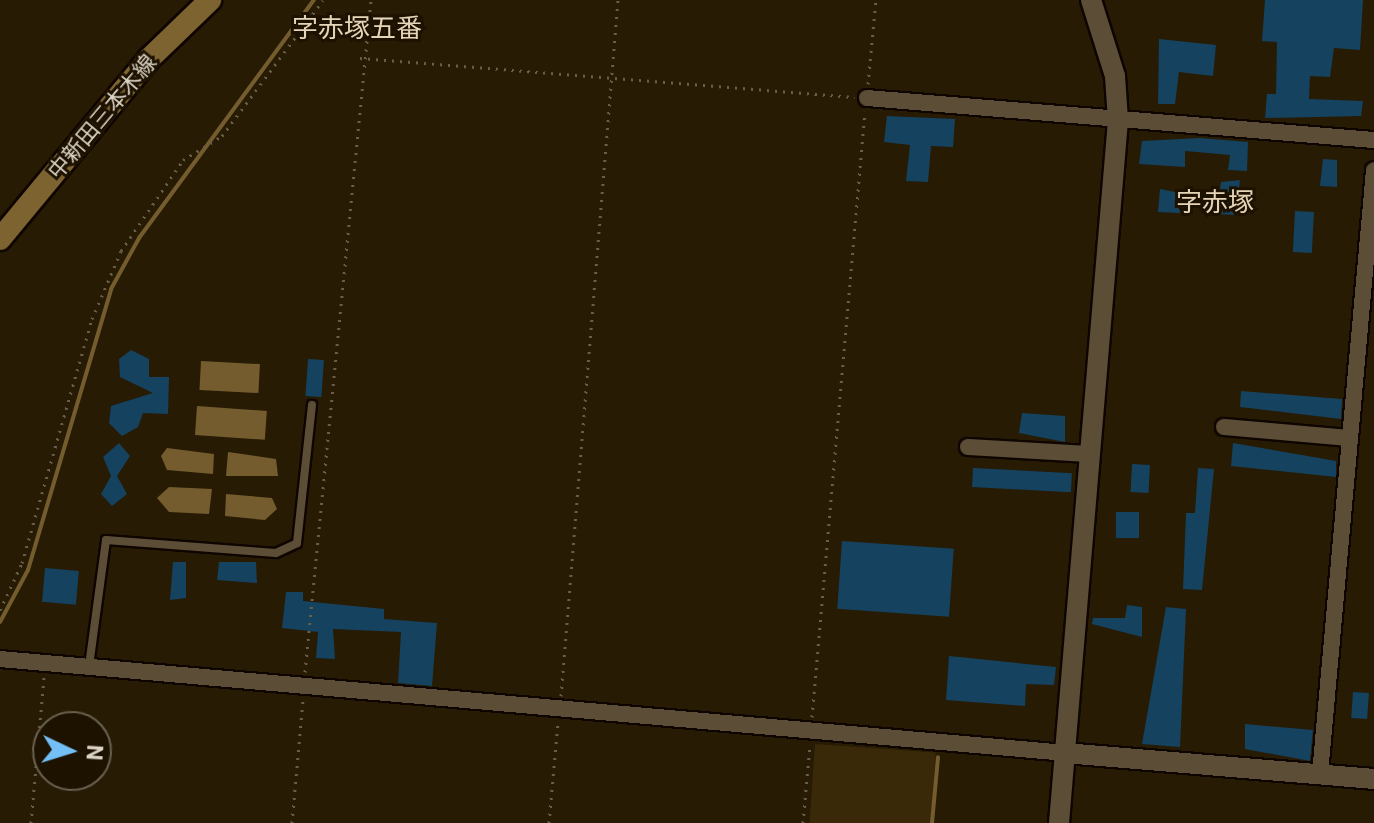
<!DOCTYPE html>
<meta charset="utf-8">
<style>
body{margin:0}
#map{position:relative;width:1374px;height:823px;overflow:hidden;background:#271b04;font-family:Roboto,"Noto Sans JP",sans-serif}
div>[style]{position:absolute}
.green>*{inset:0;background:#392909;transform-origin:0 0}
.water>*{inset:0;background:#745c2f;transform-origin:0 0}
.stream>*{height:4px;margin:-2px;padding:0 2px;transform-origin:2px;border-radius:2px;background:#745c2f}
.building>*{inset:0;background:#15425f;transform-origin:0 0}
.path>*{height:3px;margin-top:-1.5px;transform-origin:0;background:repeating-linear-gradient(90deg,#695e4a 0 2px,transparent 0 8px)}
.roads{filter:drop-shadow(2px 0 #0f0500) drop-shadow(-2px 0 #0f0500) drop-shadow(0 2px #0f0500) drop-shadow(0 -2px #0f0500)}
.service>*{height:8px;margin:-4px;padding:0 4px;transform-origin:4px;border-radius:4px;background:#5c4e36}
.minor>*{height:16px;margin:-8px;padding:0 8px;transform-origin:8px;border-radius:8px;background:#5c4e36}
.tertiary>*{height:20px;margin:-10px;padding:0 10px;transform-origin:10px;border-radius:10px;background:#5c4e36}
.secondary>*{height:22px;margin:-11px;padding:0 11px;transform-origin:11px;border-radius:11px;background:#7c6330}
span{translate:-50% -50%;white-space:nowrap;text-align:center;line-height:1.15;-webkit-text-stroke:6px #1d1200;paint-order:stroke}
.street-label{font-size:22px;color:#dcd4c6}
.quarter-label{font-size:26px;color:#e4d4b8}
.north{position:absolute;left:32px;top:711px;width:80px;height:80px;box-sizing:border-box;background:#1d1200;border:2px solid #69604f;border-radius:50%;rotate:94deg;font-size:22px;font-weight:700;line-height:32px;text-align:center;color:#dcd4c6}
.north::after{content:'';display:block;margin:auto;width:28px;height:36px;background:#74c0f6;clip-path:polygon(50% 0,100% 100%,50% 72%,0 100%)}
</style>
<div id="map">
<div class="green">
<i style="left:815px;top:744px;width:121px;height:79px;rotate:4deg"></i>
</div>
<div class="water">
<i style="left:201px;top:361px;width:59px;height:29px;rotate:3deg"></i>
<i style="left:197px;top:406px;width:70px;height:29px;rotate:4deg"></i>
<i style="clip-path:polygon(167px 448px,214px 454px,213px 474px,167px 470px,161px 456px)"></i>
<i style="clip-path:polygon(228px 452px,276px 459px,278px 476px,226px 476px)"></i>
<i style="clip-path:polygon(169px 487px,212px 489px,209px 514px,169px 512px,157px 498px)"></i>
<i style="clip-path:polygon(226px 494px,272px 498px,277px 509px,265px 520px,225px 516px)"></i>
</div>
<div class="stream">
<i style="left:0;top:622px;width:59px;rotate:-61.7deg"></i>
<i style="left:28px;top:570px;width:293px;rotate:-73.5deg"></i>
<i style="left:111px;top:289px;width:58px;rotate:-61.2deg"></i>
<i style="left:139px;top:238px;width:295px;rotate:-53.7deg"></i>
<i style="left:932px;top:823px;width:66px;rotate:-84.8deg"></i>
</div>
<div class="building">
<i style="clip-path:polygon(1265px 0,1363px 0,1360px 50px,1334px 48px,1330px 77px,1310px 76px,1309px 99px,1363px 101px,1361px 116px,1265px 118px,1267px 94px,1276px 94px,1277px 42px,1262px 41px)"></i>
<i style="clip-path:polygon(1159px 39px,1216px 45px,1213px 76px,1179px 72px,1175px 104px,1158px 104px)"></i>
<i style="clip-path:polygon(887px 116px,955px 119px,953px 147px,931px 146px,928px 182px,906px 181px,910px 145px,884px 142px)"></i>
<i style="clip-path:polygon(1200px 138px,1248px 142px,1247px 171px,1228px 170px,1230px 155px,1185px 151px,1185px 167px,1139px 164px,1142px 141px)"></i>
<i style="clip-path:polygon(1323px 159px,1337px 160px,1337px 187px,1320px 186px)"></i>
<i style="clip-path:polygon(1240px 180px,1236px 215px,1217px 214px,1221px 182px)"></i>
<i style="clip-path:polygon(1160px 189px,1180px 193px,1180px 213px,1158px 212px)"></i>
<i style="left:1295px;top:211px;width:19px;height:41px;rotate:3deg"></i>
<i style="clip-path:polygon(131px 350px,149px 359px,149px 377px,169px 377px,168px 414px,143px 413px,138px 427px,122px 436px,109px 423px,111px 406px,153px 393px,120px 377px,119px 359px)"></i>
<i style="left:308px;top:359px;width:16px;height:37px;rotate:4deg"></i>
<i style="clip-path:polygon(1241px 391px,1342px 399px,1341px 419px,1240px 407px)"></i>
<i style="clip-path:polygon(1022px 413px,1065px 416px,1065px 442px,1019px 433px)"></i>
<i style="clip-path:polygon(119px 443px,130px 456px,117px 476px,127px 494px,112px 506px,101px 494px,111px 476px,103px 457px)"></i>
<i style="clip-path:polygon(1233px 443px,1336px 461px,1336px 477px,1231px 466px)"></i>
<i style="left:1132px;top:464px;width:18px;height:28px;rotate:3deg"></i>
<i style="left:973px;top:468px;width:99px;height:19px;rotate:3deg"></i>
<i style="clip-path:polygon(1198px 468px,1214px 469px,1202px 590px,1183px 589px,1186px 513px,1195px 513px)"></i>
<i style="left:1116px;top:512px;width:23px;height:26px"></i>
<i style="left:842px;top:541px;width:112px;height:68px;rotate:4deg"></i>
<i style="clip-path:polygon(173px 562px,186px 562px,186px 598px,170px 600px)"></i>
<i style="clip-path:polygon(219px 562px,256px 562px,257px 583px,217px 580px)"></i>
<i style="left:45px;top:568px;width:34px;height:34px;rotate:5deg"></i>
<i style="clip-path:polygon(286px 592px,303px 592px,303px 601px,384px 609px,384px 619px,437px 623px,432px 686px,398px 683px,401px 632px,333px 629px,335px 659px,316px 658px,318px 632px,282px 628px)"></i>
<i style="clip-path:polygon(1127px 605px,1142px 607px,1142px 637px,1092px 624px,1093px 618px,1125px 618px)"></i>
<i style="clip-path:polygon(1166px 607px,1186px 609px,1180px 747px,1142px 744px)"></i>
<i style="clip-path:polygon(949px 656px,1056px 667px,1054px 685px,1026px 684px,1025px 706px,946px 700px)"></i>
<i style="left:1353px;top:692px;width:16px;height:26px;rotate:4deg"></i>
<i style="clip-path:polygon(1245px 724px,1313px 730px,1310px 761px,1245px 749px)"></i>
</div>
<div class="path">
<i style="left:360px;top:58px;width:496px;rotate:4.5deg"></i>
<i style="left:868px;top:84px;width:84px;rotate:-84.6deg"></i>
<i style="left:0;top:610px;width:52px;rotate:-64.9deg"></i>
<i style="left:22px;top:563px;width:254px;rotate:-74deg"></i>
<i style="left:92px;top:319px;width:74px;rotate:-66.9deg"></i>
<i style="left:121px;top:251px;width:110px;rotate:-55.7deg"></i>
<i style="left:183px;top:160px;width:46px;rotate:-31.6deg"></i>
<i style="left:222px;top:136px;width:169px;rotate:-53.4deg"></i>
<i style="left:305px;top:672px;width:675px;rotate:-84.39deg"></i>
<i style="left:561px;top:696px;width:698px;rotate:-85.32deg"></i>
<i style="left:812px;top:717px;width:608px;rotate:-85deg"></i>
<i style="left:31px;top:823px;width:146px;rotate:-84.9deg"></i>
<i style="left:292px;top:823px;width:124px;rotate:-84.9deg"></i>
<i style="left:549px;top:823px;width:100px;rotate:-84.9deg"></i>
<i style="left:803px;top:823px;width:78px;rotate:-84.9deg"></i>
</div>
<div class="roads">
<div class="service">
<i style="left:89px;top:666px;width:127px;rotate:-82.3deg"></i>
<i style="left:106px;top:540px;width:170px;rotate:4.4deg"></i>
<i style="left:276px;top:553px;width:23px;rotate:-25deg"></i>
<i style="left:297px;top:543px;width:139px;rotate:-83.8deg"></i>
</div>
<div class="minor">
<i style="left:867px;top:98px;width:509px;rotate:4.74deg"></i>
<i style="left:1224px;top:427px;width:126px;rotate:5deg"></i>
<i style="left:968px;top:447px;width:121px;rotate:3.3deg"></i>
<i style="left:0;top:659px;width:1069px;rotate:5.04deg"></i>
<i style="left:1320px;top:774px;width:606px;rotate:-84.89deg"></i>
</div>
<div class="tertiary">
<i style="left:1065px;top:753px;width:310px;rotate:4.8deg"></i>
<i style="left:1059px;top:823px;width:705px;rotate:-85.2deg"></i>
<i style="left:1118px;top:120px;width:44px;rotate:-93.9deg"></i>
<i style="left:1115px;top:76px;width:80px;rotate:-107.5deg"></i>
</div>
<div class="secondary">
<i style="left:0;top:239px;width:234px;rotate:-50.4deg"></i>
<i style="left:149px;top:59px;width:85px;rotate:-44deg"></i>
</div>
</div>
<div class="street-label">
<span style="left:102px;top:117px;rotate:-50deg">中新田三本木線</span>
</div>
<div class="quarter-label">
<span style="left:357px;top:29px">字赤塚五番</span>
<span style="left:1215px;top:203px">字赤塚</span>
</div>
<div class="north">N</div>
</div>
